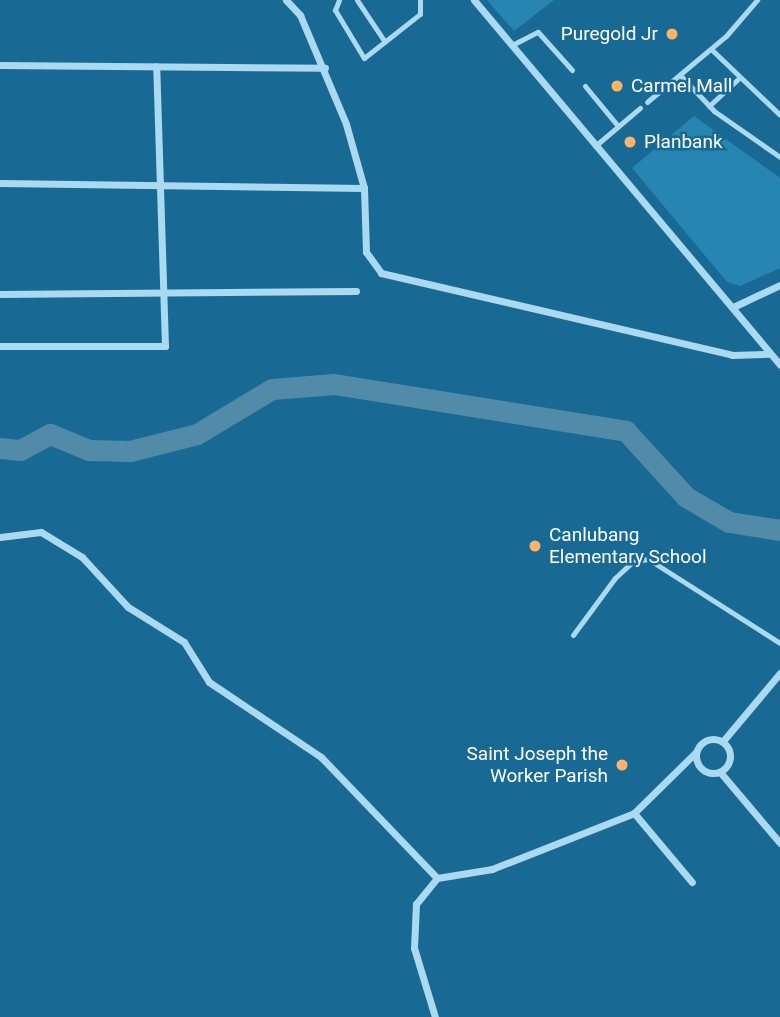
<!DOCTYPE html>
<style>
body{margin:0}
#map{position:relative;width:780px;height:1017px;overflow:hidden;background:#186a95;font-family:Roboto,sans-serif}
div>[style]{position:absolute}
.green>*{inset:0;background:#2884b1}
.river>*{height:21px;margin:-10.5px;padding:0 10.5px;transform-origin:10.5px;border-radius:10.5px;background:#528ba7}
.service>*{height:5px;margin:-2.5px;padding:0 2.5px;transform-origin:2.5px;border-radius:2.5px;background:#aad9f0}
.minor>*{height:7px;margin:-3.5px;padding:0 3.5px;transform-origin:3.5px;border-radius:3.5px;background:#aad9f0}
.minor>.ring{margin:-3.5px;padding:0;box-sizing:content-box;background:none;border:7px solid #aad9f0;border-radius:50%}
.dots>*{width:19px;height:19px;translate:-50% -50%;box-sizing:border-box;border:4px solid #186a95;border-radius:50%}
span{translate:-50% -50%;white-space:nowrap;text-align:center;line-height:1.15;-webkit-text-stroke:5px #186a95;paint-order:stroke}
.poi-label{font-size:19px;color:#fff}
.right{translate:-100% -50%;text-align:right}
.left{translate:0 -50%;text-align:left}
</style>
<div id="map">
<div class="green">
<i style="clip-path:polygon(487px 0,554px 0,514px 31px)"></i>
<i style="clip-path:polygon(694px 116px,780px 178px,780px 268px,740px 286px,727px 282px,632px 168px)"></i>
</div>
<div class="river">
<i style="left:0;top:448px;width:20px;rotate:6deg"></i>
<i style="left:20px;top:450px;width:34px;rotate:-28deg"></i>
<i style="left:50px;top:434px;width:42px;rotate:22.3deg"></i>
<i style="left:89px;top:450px;width:41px;rotate:1.4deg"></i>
<i style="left:130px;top:451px;width:69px;rotate:-14.2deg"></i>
<i style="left:197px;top:434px;width:87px;rotate:-31deg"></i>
<i style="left:272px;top:389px;width:62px;rotate:-4.6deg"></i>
<i style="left:334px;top:384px;width:296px;rotate:9.1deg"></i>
<i style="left:626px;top:431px;width:89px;rotate:47.7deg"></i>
<i style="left:686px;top:497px;width:50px;rotate:30.2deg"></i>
<i style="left:729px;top:522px;width:52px;rotate:8.9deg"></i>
</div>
<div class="service">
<i style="left:339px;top:0;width:11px;rotate:112deg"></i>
<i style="left:335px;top:10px;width:56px;rotate:58.9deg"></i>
<i style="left:364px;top:58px;width:71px;rotate:-38.2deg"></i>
<i style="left:420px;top:14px;width:14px;rotate:-90deg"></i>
<i style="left:357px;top:0;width:50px;rotate:56.3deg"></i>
<i style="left:512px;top:45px;width:29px;rotate:-27deg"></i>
<i style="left:538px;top:32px;width:51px;rotate:48.2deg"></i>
<i style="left:711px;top:49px;width:95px;rotate:43.7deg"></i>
<i style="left:680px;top:75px;width:50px;rotate:46.6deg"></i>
<i style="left:714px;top:111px;width:80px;rotate:34.9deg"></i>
<i style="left:585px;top:86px;width:52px;rotate:50.5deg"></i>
<i style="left:647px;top:102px;width:103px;rotate:-39.9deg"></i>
<i style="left:726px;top:36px;width:48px;rotate:-49.3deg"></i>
<i style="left:709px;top:106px;width:40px;rotate:-43deg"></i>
<i style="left:595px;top:146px;width:59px;rotate:-40.2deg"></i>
<i style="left:573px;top:635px;width:71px;rotate:-53.6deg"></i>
<i style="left:615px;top:578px;width:23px;rotate:-43deg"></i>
<i style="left:632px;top:562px;width:16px;rotate:-11deg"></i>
<i style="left:648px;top:559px;width:156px;rotate:32.5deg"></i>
</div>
<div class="minor">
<i style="left:286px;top:0;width:21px;rotate:47deg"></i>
<i style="left:300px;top:15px;width:118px;rotate:67.1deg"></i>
<i style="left:346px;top:124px;width:66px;rotate:74.3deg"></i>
<i style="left:364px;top:188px;width:64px;rotate:88.2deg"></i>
<i style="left:366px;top:252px;width:26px;rotate:54deg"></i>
<i style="left:381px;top:273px;width:360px;rotate:13.1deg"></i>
<i style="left:732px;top:355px;width:38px;rotate:-2deg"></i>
<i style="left:474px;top:0;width:476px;rotate:50deg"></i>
<i style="left:0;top:65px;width:325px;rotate:0.5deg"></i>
<i style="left:0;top:183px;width:364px;rotate:0.8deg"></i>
<i style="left:0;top:294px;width:356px;rotate:-0.5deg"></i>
<i style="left:733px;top:307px;width:52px;rotate:-25.1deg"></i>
<i style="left:0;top:346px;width:165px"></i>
<i style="left:165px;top:346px;width:280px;rotate:-91.8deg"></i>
<i style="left:0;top:537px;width:41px;rotate:-7deg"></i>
<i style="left:41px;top:532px;width:48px;rotate:31.4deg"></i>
<i style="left:82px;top:557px;width:68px;rotate:47.4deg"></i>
<i style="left:128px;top:607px;width:66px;rotate:32deg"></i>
<i style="left:184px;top:642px;width:47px;rotate:58deg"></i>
<i style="left:209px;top:682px;width:135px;rotate:33.8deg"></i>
<i style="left:321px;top:757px;width:168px;rotate:46.2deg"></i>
<i class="ring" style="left:696px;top:739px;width:27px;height:27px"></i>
<i style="left:723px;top:741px;width:89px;rotate:-50deg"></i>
<i style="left:720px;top:772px;width:93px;rotate:49.8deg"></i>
<i style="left:634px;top:813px;width:90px;rotate:50deg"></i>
<i style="left:435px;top:1017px;width:72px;rotate:-106.9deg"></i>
<i style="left:414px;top:948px;width:44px;rotate:-87.4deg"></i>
<i style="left:416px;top:904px;width:33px;rotate:-51deg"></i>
<i style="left:437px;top:878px;width:56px;rotate:-9.3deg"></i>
<i style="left:492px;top:869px;width:153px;rotate:-21.5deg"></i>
<i style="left:634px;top:813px;width:87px;rotate:-44.5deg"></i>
</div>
<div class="dots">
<i style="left:672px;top:34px;background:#ffb369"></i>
<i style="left:617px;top:86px;background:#ffb369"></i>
<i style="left:630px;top:142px;background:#ffb369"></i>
<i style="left:535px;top:546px;background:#ffb369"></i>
<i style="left:622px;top:765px;background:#ffb369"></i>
</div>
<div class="poi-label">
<span class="right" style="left:658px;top:34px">Puregold Jr</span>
<span class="left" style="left:631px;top:86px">Carmel Mall</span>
<span class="left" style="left:644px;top:142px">Planbank</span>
<span class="left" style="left:549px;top:546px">Canlubang<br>Elementary School</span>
<span class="right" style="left:608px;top:765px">Saint Joseph the<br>Worker Parish</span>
</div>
</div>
